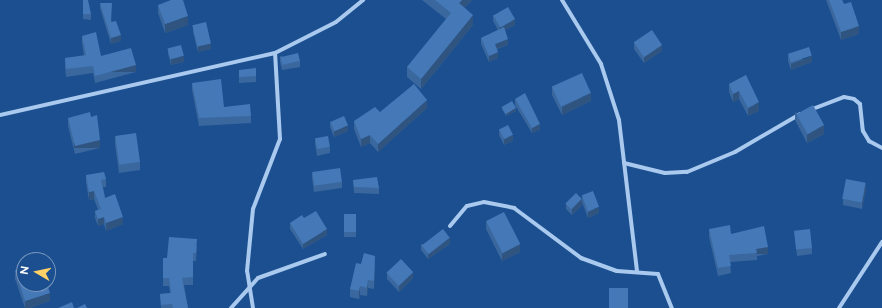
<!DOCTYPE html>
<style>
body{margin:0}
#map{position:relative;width:882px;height:308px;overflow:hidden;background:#1b4f8f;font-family:Raleway,sans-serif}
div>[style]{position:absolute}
.minor>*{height:4px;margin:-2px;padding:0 2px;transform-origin:2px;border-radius:2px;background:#a9c9ee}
.wall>*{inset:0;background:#3a679d}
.shaded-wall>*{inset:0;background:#305480;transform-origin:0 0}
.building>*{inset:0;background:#4478b7;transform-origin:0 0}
span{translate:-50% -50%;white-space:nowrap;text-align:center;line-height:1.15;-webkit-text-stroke:3px #1b4f8f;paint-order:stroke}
.north{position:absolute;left:16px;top:252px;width:40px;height:40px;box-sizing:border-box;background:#1b4f8f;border:1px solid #7695bc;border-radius:50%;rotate:279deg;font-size:11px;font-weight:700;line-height:16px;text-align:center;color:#fff}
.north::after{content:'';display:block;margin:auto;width:14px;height:18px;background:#ffd166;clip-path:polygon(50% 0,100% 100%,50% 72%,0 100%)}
</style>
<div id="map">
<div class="minor">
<i style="left:562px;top:0;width:75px;rotate:58.6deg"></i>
<i style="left:601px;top:64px;width:59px;rotate:72.2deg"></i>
<i style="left:619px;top:120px;width:152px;rotate:83.2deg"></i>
<i style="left:810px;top:110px;width:36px;rotate:-21deg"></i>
<i style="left:844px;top:97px;width:10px;rotate:11deg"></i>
<i style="left:854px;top:99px;width:8px;rotate:40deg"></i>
<i style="left:860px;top:104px;width:27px;rotate:84deg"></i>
<i style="left:863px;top:131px;width:12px;rotate:59deg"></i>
<i style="left:869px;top:141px;width:15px;rotate:28deg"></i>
<i style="left:0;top:115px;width:282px;rotate:-12.7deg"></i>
<i style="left:275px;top:53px;width:68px;rotate:-26.9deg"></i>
<i style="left:336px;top:22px;width:35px;rotate:-39deg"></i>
<i style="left:624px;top:163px;width:42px;rotate:13.7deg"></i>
<i style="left:665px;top:173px;width:22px;rotate:-3deg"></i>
<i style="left:687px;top:172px;width:52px;rotate:-22.6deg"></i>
<i style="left:735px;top:152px;width:75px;rotate:-30.3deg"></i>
<i style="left:450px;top:226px;width:26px;rotate:-50deg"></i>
<i style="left:467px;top:206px;width:17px;rotate:-13deg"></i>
<i style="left:484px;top:202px;width:31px;rotate:11deg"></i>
<i style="left:514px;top:208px;width:84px;rotate:36.7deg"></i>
<i style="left:581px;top:258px;width:38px;rotate:20deg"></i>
<i style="left:617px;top:271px;width:41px;rotate:4.2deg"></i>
<i style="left:658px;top:274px;width:37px;rotate:68deg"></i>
<i style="left:231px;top:308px;width:40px;rotate:-48deg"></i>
<i style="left:258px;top:278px;width:71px;rotate:-19.7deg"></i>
<i style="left:253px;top:308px;width:37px;rotate:-99deg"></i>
<i style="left:247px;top:271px;width:62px;rotate:-84.5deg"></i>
<i style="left:253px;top:209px;width:75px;rotate:-68.9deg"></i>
<i style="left:280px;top:139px;width:86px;rotate:-93.3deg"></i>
<i style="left:839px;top:308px;width:79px;rotate:-56.9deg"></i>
</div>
<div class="wall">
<i style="clip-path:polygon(83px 0,91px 14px,91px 20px,83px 19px)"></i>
<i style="clip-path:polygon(422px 0,472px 0,464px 8px,473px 25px,421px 89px,407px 77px,407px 67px,446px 19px)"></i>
<i style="clip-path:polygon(826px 0,842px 0,859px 34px,841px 40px)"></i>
<i style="clip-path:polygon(100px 3px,112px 22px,121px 41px,111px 44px,100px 8px)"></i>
<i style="clip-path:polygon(158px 5px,188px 25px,165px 33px,158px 13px)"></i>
<i style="clip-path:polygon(493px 15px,515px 25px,505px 30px,508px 45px,497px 49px,498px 58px,489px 62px,481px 44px,481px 38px,498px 30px,493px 21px)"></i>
<i style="clip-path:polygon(193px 26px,211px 49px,198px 52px,193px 32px)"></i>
<i style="clip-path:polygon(82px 36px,101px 56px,136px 72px,95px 83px,93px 73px,66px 77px,65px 66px,65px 58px,84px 56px,82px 43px)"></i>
<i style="clip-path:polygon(634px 43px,662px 51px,644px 63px,634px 49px)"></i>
<i style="clip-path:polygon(168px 49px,184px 62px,171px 65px,168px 54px)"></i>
<i style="clip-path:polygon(788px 55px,812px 62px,791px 70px,788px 61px)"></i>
<i style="clip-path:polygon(280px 56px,300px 61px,300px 67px,282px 70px,280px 62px)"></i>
<i style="clip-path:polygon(239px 70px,256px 76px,256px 82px,239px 83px)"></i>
<i style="clip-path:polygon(746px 75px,759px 111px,748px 116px,739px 99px,733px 102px,729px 92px,729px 84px)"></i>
<i style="clip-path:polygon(192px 83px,224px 107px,251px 116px,251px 123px,199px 126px,192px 90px)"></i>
<i style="clip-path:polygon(552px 87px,591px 101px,562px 115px,552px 95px)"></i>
<i style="clip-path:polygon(515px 99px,540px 130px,532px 133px,515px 105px)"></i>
<i style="clip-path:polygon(502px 107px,516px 111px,506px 116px,502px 109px)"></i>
<i style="clip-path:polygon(427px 108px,378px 152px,370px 143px,361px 147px,354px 129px,354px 121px,380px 112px)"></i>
<i style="clip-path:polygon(795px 112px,824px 134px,807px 143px,795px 120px)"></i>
<i style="clip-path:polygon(68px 118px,100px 148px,75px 154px,68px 126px)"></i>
<i style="clip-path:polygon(330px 122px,348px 131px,334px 137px,330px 127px)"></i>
<i style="clip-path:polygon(499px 129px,513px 141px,504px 145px,499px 135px)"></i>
<i style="clip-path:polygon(115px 137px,140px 162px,140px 170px,119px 173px,115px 145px)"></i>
<i style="clip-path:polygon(315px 138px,330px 147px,330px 153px,317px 156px,315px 144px)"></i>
<i style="clip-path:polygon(312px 173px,342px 182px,342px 188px,314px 192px,312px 178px)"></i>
<i style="clip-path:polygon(86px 175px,106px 179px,106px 187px,103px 187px,105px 198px,123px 224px,106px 231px,104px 224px,98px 226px,95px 218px,95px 211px,98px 210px,94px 199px,89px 200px,86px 183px)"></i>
<i style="clip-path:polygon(353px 180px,379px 188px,379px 194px,354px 193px)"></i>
<i style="clip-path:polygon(866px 189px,862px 209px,843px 205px,843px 199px)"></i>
<i style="clip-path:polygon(582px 196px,599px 213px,588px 218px,582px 202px,582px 205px,572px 215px,566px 209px,566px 204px,582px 199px)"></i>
<i style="clip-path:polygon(344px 214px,356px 231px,356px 237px,344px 237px)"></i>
<i style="clip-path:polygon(304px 218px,327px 235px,303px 249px,290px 229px,290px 223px)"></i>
<i style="clip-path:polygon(486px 221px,520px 252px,502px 261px,486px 229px)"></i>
<i style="clip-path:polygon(709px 229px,731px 234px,768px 254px,757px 256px,757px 260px,730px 262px,731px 273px,718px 276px,709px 237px)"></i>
<i style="clip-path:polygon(794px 231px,812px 248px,812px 254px,797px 256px)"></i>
<i style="clip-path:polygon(421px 244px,450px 244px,428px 259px,421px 250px)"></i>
<i style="clip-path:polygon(197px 246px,196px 261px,193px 261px,193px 285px,184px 285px,188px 308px,161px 308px,160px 294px,170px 293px,169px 286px,163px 286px,163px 265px,167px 258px)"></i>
<i style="clip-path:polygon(361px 264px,375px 264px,374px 289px,368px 288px,367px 296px,360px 295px,359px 299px,350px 297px,350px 289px)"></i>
<i style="clip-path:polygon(15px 270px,50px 301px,30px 308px,25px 308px,15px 279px)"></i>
<i style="clip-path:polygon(387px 273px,413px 278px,399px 292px,387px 279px)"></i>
</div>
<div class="shaded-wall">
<i style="clip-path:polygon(462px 0,472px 0,459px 13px,459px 3px)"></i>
<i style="clip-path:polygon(473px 15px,473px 25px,421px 89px,421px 79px)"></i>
<i style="clip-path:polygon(188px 16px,188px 25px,165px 33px,165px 24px)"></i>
<i style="clip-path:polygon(515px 19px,515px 25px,499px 33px,499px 28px)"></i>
<i style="clip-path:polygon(859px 26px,859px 34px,841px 40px,841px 32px)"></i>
<i style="clip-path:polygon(121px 35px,121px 41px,111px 44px,111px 38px)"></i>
<i style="clip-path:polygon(508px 39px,508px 45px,495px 49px,495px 44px)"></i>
<i style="clip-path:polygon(211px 43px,211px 49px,198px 52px,198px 46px)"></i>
<i style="clip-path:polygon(662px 45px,662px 51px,644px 63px,644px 57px)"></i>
<i style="clip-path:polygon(498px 52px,498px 58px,489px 62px,489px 56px)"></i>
<i style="clip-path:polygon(184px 56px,184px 62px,171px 65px,171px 59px)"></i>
<i style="clip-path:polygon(812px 56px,812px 62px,791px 70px,791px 64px)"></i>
<i style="left:136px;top:65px;width:7px;height:42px;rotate:90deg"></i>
<i style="clip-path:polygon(739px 91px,739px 99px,733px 102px,733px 94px)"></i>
<i style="clip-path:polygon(591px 93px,591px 101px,562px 115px,562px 107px)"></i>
<i style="clip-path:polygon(427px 100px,427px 108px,378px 152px,378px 144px)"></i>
<i style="clip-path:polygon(759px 102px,759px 111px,748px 116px,748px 108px)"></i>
<i style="clip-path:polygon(516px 108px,516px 111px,506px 116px,506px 114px)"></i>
<i style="clip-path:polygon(540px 124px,540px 130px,532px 133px,532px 128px)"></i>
<i style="clip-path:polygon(348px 125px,348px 131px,334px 137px,334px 131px)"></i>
<i style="clip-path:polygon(824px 125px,824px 134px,807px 143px,807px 134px)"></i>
<i style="clip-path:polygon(370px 135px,370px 143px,361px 147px,361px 139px)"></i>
<i style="clip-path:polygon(513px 135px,513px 141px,504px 145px,504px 139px)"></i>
<i style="left:100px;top:140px;width:8px;height:26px;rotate:90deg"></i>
<i style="clip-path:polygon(866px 183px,866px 189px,862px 209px,862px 203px)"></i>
<i style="clip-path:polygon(94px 191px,94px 199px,89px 200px,89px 192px)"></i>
<i style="clip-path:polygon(582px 199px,582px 205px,572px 215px,572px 209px)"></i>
<i style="clip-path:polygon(599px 207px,599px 213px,588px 218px,588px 212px)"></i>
<i style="clip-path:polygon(104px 217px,104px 224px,98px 226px,98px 219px)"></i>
<i style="clip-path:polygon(123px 217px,123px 224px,106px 231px,106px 223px)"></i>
<i style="clip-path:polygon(327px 229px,327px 235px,303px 249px,303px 244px)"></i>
<i style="clip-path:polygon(450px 238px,450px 244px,428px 259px,428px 253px)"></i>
<i style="clip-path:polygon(520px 244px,520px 252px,502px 261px,502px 253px)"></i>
<i style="left:768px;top:247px;width:7px;height:12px;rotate:90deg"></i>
<i style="clip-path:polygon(375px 256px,375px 264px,374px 289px,374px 281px)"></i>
<i style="clip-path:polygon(413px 272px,413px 278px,399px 292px,399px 286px)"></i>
<i style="clip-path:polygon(368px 280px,368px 288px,367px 296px,367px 288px)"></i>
<i style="clip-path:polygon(360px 286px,360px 295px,359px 299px,359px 291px)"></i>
<i style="clip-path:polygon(50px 293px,50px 301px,30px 308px,25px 308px,25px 301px)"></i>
</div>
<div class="building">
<i style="clip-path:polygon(83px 0,88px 0,91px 14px,83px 14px)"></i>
<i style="clip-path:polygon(171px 0,183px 0,188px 16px,165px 24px,158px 5px)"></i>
<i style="clip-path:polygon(435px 0,462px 0,459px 3px,473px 15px,421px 79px,407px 67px,451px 13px)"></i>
<i style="clip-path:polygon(829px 0,842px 0,844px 4px,851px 2px,859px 26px,841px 32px)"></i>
<i style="clip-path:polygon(100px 3px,112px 3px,111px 22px,116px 21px,121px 35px,111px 38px)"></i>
<i style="left:508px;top:7px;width:14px;height:17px;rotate:60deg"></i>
<i style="left:206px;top:22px;width:22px;height:14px;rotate:77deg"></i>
<i style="clip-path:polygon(504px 27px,508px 39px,495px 44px,498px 52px,489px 56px,481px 38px)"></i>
<i style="left:652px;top:30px;width:18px;height:22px;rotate:56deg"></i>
<i style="clip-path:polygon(96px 32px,101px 56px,131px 48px,136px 65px,95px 76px,93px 66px,66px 69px,65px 58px,86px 55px,82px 36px)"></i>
<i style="left:181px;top:45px;width:11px;height:14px;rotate:75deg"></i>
<i style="left:809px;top:47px;width:9px;height:22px;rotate:72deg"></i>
<i style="left:298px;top:53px;width:8px;height:18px;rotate:76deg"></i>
<i style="clip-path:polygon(256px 68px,256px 76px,239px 77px,239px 70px)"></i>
<i style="left:582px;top:73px;width:22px;height:33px;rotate:66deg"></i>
<i style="clip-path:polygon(746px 75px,759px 102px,748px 108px,739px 91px,733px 94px,729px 84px)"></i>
<i style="clip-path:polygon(221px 79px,224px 107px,250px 104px,251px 116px,199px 118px,192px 83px)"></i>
<i style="clip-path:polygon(414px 84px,427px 100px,378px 144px,370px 135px,361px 139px,354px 121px,375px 107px,380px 112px)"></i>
<i style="clip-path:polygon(525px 93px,540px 124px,532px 128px,515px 99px)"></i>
<i style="left:512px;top:101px;width:8px;height:12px;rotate:60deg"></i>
<i style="left:813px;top:105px;width:23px;height:19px;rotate:61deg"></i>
<i style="clip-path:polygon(90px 112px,91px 117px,97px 115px,100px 140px,75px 146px,68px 118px)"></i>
<i style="left:344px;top:116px;width:10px;height:15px;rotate:66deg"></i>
<i style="left:508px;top:125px;width:11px;height:10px;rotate:63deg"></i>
<i style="left:136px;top:133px;width:29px;height:21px;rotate:82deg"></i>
<i style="left:328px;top:136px;width:11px;height:13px;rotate:80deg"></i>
<i style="left:340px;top:168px;width:14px;height:28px;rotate:82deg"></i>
<i style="clip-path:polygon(104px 172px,106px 179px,101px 180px,105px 198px,115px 194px,123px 217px,106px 223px,104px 217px,98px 219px,95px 211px,101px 209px,94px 191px,89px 192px,86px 175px)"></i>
<i style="clip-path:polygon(377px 177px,379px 188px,354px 187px,353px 180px)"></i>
<i style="left:846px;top:179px;width:20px;height:20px;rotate:11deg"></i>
<i style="left:593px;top:191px;width:17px;height:12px;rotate:69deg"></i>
<i style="left:576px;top:193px;width:8px;height:15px;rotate:45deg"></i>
<i style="clip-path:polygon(316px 211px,327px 229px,303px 244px,290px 223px,302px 215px,304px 218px)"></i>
<i style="left:504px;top:212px;width:36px;height:20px;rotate:63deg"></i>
<i style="left:344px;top:214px;width:12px;height:18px"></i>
<i style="clip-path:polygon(730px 225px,731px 234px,764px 226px,768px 247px,756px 249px,757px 253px,729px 255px,731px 266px,718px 268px,709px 229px)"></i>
<i style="left:443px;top:229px;width:11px;height:27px;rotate:52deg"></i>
<i style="left:810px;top:229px;width:19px;height:16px;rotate:84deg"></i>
<i style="clip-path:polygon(169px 237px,197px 239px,196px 253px,193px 253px,193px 277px,182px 278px,188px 308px,173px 308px,172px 304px,161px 305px,160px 294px,171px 293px,169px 278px,163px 278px,163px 258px,167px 258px)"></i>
<i style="clip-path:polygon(364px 253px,375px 256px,374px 281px,368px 280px,367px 288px,360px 286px,359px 291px,350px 289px,356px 263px,361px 264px)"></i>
<i style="left:401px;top:259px;width:18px;height:20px;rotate:47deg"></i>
<i style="clip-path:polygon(24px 267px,24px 284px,47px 284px,50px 293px,25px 301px,15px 270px)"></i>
<i style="left:609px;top:288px;width:19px;height:20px"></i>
<i style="clip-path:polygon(72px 302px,74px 308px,58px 308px)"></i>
<i style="clip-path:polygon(85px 304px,87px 308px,77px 308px)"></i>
</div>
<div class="north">N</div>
</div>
